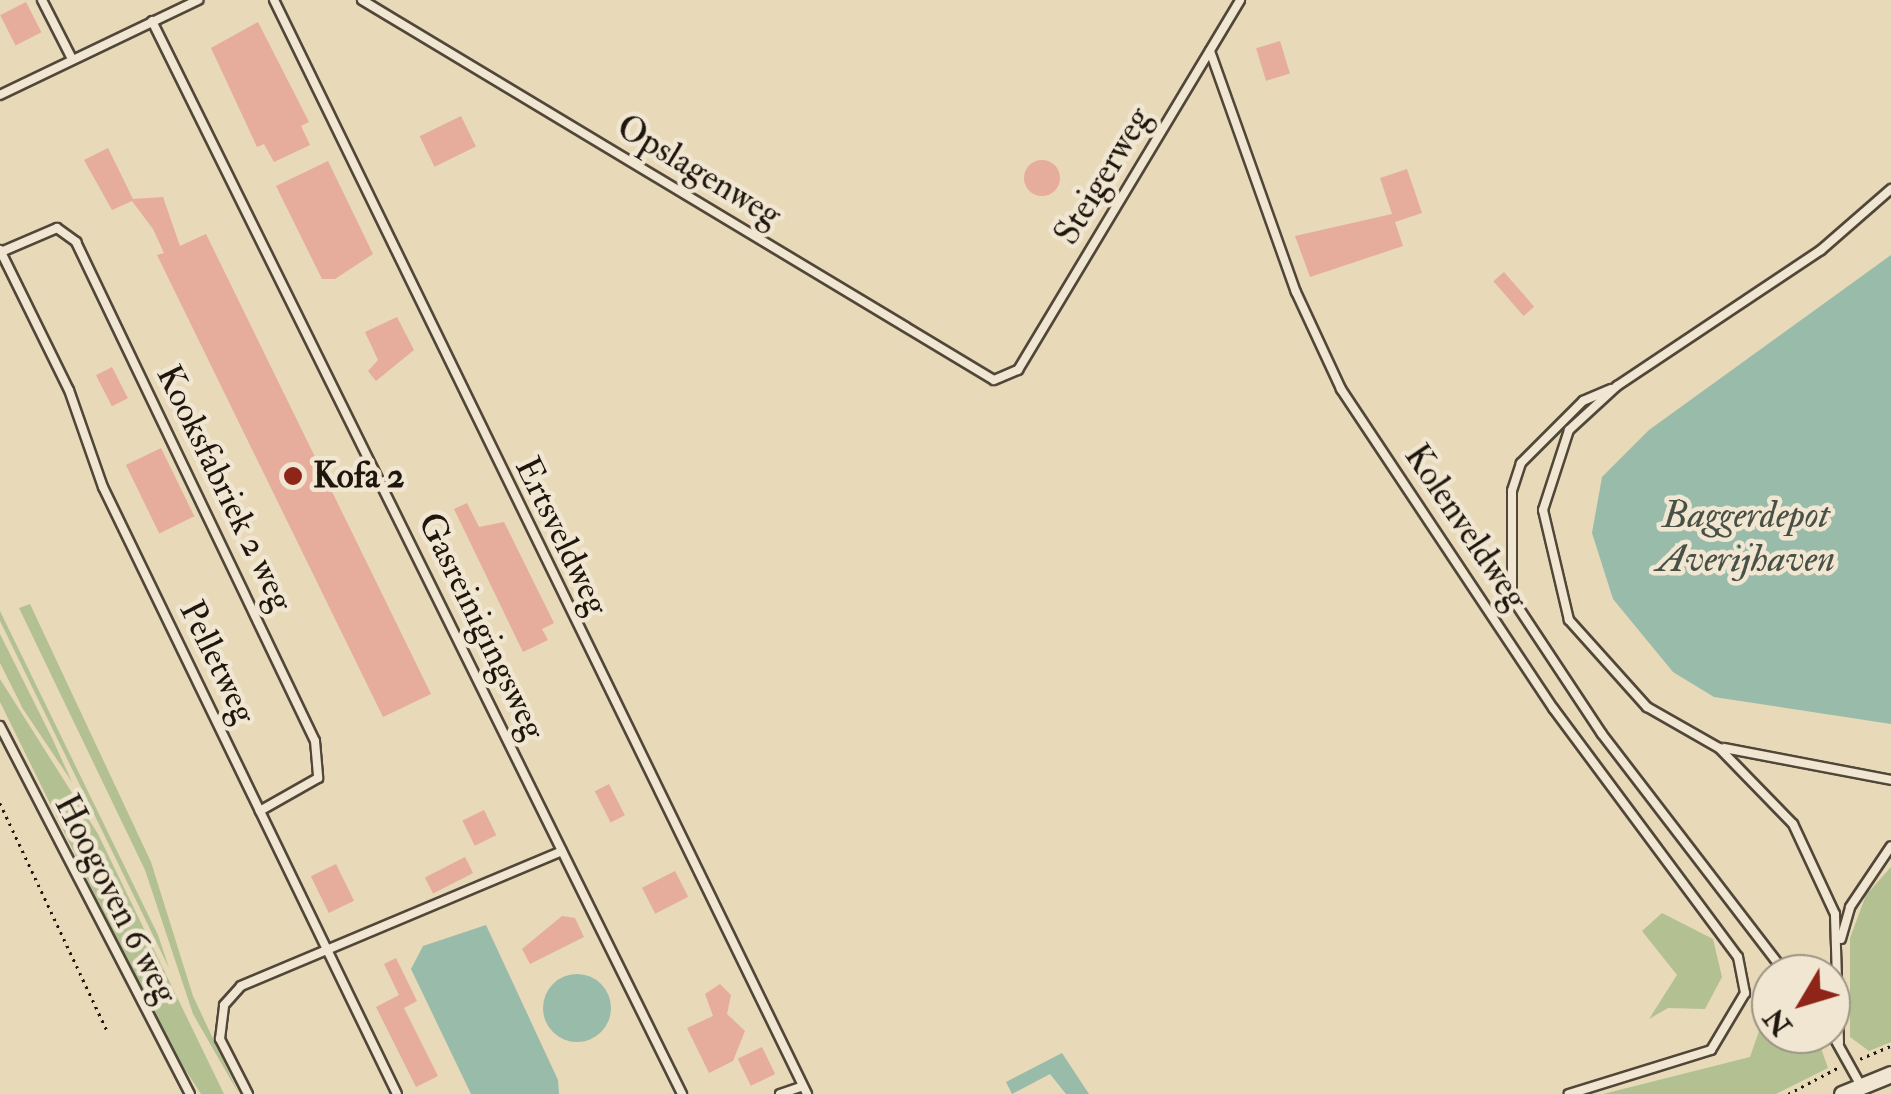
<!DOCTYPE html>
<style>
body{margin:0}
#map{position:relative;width:1891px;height:1094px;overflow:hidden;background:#e8d9b9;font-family:"IM FELL Double Pica",serif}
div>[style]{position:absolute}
.green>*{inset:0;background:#b2c092}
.water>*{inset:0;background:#98bbaa}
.round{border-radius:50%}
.building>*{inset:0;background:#e6ac9c;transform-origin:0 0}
.path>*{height:2.5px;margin-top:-1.25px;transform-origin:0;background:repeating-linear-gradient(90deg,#1f160e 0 2.5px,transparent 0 7.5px)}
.roads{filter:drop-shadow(2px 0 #514739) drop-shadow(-2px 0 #514739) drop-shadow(0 2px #514739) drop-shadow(0 -2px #514739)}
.service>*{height:8px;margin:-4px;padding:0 4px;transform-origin:4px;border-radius:4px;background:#f0e6d2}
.minor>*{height:15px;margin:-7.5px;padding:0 7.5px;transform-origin:7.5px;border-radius:7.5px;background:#f0e6d2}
.dots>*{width:28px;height:28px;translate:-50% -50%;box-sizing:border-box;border:5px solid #f0e6d2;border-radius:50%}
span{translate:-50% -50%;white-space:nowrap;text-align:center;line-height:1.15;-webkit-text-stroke:9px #f0e6d2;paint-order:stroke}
.street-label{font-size:35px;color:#1f160e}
.poi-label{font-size:35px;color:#1f160e;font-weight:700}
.left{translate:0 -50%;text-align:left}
.water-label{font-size:38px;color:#495045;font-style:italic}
.north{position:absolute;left:1751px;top:954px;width:100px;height:100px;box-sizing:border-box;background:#f0e6d2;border:2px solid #9c9384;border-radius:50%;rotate:232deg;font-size:28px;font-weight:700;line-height:40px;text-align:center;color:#1f160e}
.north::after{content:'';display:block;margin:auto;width:35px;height:45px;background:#8f2418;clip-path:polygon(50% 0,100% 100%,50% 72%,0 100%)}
</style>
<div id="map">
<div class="green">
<i style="clip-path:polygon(30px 604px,151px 862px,193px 996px,239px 1094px,193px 1014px,145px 870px,19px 608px)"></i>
<i style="clip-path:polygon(0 611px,158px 935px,169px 968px,0 621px)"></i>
<i style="clip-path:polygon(0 634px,52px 738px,72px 782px,23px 709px,0 663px)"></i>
<i style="clip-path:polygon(0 679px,98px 834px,224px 1094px,201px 1094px,169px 1045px,0 702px)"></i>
<i style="clip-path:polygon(1891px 867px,1891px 1042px,1869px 1051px,1850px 1037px,1850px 938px,1866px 895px)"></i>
<i style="clip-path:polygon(1662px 913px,1713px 939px,1722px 977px,1705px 1009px,1668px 1008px,1649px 1019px,1677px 975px,1642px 931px)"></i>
<i style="clip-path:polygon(1771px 996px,1771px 1034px,1816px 1034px,1828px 1068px,1776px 1094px,1603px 1094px,1750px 1057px)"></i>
</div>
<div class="water">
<i style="clip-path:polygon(1891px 255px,1891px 724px,1714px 697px,1673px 672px,1613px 599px,1592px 533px,1602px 477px,1649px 430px)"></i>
<i style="clip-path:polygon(486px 925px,558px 1080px,559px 1094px,471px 1094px,411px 969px,423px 946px)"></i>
<i class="round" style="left:543px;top:974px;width:68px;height:68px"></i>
<i style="clip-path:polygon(1062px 1053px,1089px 1094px,1066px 1094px,1050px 1074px,1012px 1094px,1006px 1082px)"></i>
</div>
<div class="building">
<i style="left:26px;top:2px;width:34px;height:29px;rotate:63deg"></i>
<i style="clip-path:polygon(258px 22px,309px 122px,301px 126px,310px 145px,274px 162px,264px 144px,257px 147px,211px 48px)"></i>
<i style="left:1280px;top:41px;width:34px;height:25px;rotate:73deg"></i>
<i style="left:461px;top:116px;width:34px;height:46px;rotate:64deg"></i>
<i style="clip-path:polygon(108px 148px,133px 199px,163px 197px,180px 246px,206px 234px,431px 694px,383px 717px,157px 255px,164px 253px,153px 229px,132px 201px,112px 210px,84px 160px)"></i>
<i class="round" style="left:1024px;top:160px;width:36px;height:36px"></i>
<i style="clip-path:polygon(328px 161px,373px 254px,335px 279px,322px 279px,276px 186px)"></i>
<i style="clip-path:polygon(1407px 169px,1422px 213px,1395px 222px,1403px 246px,1310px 277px,1295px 236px,1392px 214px,1380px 178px)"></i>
<i style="left:1504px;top:272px;width:46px;height:14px;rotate:49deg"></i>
<i style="clip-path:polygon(397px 317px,414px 350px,376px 381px,368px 371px,378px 360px,365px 332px)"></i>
<i style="left:112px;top:367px;width:35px;height:18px;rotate:63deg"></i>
<i style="left:161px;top:448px;width:76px;height:39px;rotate:64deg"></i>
<i style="clip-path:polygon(467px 503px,479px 527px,504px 522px,554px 623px,542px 629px,548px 640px,523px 652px,454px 509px)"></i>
<i style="left:609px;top:784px;width:35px;height:16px;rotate:63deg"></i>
<i style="left:484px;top:810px;width:28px;height:24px;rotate:64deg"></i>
<i style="left:465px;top:857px;width:18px;height:45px;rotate:63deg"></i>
<i style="left:336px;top:864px;width:41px;height:28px;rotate:64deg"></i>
<i style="left:675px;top:871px;width:29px;height:37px;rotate:63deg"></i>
<i style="clip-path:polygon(562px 916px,575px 918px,584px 937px,530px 964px,522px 949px)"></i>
<i style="clip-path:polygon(396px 958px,417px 1001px,404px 1008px,438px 1076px,416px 1087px,376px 1007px,399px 995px,384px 964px)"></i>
<i style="clip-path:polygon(720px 984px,731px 995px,727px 1014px,745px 1031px,733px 1061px,709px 1073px,687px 1028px,713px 1016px,705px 994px)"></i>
<i style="left:762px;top:1047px;width:30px;height:27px;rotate:64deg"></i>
</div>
<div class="path">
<i style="left:0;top:803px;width:254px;rotate:64.8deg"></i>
<i style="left:1860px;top:1059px;width:34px;rotate:-23deg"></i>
<i style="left:1788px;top:1094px;width:58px;rotate:-27.9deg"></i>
</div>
<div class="roads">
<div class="service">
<i style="left:42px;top:0;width:66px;rotate:63deg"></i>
<i style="left:274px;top:0;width:1217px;rotate:64.02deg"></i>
<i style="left:362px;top:0;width:737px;rotate:31.02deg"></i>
<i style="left:994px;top:380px;width:26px;rotate:-23deg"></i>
<i style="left:1018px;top:370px;width:431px;rotate:-59deg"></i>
<i style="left:152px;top:21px;width:1197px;rotate:63.71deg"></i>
<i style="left:1210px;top:51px;width:256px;rotate:70.4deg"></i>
<i style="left:1296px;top:292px;width:107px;rotate:65.1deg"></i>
<i style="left:1341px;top:389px;width:383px;rotate:56.4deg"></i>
<i style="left:1553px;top:708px;width:310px;rotate:53.4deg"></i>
<i style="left:1738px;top:957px;width:37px;rotate:79deg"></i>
<i style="left:1745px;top:993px;width:66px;rotate:120.8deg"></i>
<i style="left:1711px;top:1050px;width:149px;rotate:162.8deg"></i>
<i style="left:0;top:95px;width:220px;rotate:-25.6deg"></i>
<i style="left:0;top:250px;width:156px;rotate:63.8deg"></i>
<i style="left:69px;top:390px;width:103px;rotate:70.7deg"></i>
<i style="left:103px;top:487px;width:674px;rotate:64.16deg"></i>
<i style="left:1px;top:252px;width:61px;rotate:-23.2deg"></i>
<i style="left:57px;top:228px;width:24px;rotate:36deg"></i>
<i style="left:76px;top:242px;width:553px;rotate:64.41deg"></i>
<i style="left:315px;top:741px;width:37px;rotate:85deg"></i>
<i style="left:318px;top:778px;width:67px;rotate:150.4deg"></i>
<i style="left:1611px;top:389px;width:30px;rotate:157deg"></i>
<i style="left:1583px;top:401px;width:88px;rotate:135deg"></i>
<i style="left:1521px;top:463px;width:29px;rotate:108deg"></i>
<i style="left:1512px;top:491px;width:107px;rotate:90deg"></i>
<i style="left:1512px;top:598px;width:163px;rotate:56.5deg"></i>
<i style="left:1602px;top:734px;width:302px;rotate:52.5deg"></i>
<i style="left:0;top:726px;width:414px;rotate:62.7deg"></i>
<i style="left:1724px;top:748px;width:170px;rotate:10.8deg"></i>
<i style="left:1841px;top:939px;width:33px;rotate:-74deg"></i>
<i style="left:1850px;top:907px;width:73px;rotate:-56.1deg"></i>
<i style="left:1831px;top:1032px;width:62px;rotate:60.9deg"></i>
<i style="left:1839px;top:1043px;width:129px;rotate:-91.8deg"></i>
<i style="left:1835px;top:914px;width:99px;rotate:-115deg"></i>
<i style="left:1793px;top:824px;width:106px;rotate:-134.2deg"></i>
<i style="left:1719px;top:748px;width:83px;rotate:-150.3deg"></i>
<i style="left:1647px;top:707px;width:117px;rotate:-131.9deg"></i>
<i style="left:1569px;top:620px;width:113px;rotate:-103.3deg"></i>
<i style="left:1543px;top:510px;width:84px;rotate:-72deg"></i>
<i style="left:1569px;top:430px;width:65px;rotate:-42.5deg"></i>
<i style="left:1617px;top:386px;width:245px;rotate:-33.7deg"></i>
<i style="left:1821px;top:250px;width:93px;rotate:-41.1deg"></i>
<i style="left:248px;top:1094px;width:62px;rotate:-117deg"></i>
<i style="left:220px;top:1039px;width:34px;rotate:-83deg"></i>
<i style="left:224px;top:1005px;width:25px;rotate:-48deg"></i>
<i style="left:241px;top:986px;width:348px;rotate:-22.8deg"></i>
<i style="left:780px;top:1094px;width:24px;rotate:-19deg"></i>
</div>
<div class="minor">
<i style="left:1842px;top:1094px;width:53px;rotate:-22.2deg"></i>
</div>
</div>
<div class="dots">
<i style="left:293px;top:476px;background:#8f2418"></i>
</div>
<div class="street-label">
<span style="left:699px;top:171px;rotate:31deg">Opslagenweg</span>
<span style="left:1103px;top:176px;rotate:-59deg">Steigerweg</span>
<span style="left:225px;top:488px;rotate:64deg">Kooksfabriek 2 weg</span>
<span style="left:1466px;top:527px;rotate:56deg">Kolenveldweg</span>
<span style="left:562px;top:536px;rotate:64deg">Ertsveldweg</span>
<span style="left:482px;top:626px;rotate:64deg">Gasreinigingsweg</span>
<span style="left:218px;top:662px;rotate:64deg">Pelletweg</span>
<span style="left:116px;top:899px;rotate:63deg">Hoogoven 6 weg</span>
</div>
<div class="poi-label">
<span class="left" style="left:313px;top:476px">Kofa 2</span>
</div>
<div class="water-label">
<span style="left:1746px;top:538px">Baggerdepot<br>Averijhaven</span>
</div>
<div class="north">N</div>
</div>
